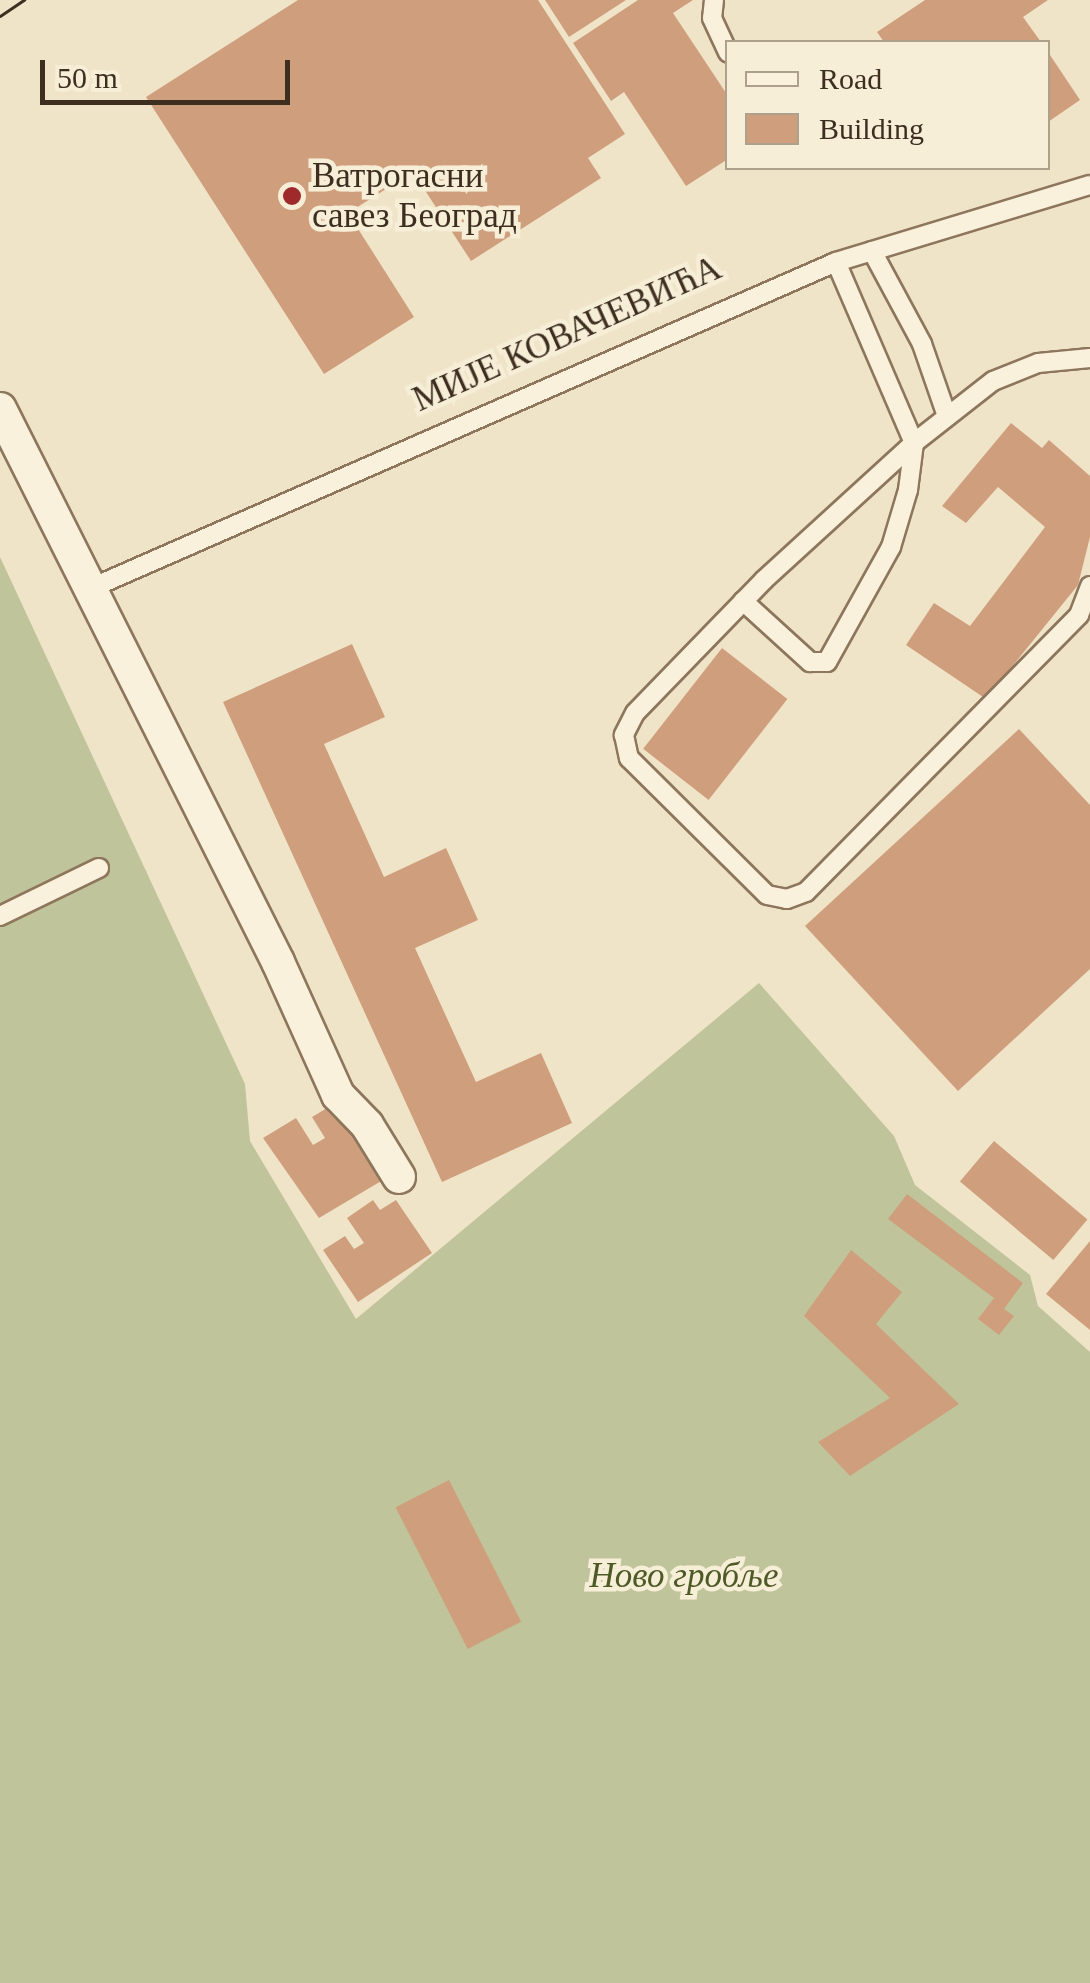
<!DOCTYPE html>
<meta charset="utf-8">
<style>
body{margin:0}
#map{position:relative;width:1090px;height:1983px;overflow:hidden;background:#f0e4c8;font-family:"Times New Roman",serif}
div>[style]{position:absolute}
.cemetery>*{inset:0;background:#bfc49a}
.building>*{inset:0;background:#cf9f7d;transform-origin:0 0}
.roads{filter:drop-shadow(2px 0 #8d765c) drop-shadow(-2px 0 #8d765c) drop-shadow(0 2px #8d765c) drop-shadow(0 -2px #8d765c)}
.lane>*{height:18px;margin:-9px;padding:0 9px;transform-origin:9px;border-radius:9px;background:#faf1dc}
.street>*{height:32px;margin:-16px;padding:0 16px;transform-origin:16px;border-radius:16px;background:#faf1dc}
.tram>*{height:2.5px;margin:-1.25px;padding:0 1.25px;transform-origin:1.25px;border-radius:1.25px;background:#3d2e20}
.dots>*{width:28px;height:28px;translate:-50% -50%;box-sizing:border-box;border:5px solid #f7eed8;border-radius:50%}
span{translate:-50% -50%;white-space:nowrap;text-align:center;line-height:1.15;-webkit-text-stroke:9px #f7eed8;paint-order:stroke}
.poi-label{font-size:35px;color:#3d2e20}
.left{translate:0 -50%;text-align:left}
.street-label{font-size:35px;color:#3d2e20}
.park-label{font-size:35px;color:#4d5a26;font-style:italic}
.legend{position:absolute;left:725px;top:40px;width:325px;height:130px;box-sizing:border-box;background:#f7eed8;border:2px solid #ada18e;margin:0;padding:12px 18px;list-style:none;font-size:30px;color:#3d2e20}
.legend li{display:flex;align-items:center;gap:20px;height:50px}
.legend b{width:50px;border:2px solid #ada18e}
.scale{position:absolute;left:40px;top:60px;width:250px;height:45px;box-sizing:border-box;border:5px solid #3d2e20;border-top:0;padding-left:12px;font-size:30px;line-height:35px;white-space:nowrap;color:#3d2e20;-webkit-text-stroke:8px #f7eed8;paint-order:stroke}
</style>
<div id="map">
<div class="cemetery">
<i style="clip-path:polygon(0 557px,245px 1084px,250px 1141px,356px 1319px,759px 983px,894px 1136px,915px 1185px,1030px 1275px,1038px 1306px,1090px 1352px,1090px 1983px,0 1983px)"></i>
</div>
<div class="building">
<i style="clip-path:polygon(298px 0,538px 0,625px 134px,588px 158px,601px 178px,471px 261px,413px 172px,348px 213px,414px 317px,324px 374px,146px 97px)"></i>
<i style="clip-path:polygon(545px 0,626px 0,569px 37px)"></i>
<i style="clip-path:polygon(638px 0,693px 0,673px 13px,728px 96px,728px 159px,686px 186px,624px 92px,611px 101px,573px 43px)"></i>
<i style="clip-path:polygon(925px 0,1048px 0,1023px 17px,1041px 42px,884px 42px,877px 32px)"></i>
<i style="clip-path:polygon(1048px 52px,1080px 100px,1048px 122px)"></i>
<i style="clip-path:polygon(1011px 423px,1042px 448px,1049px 440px,1090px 476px,1090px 537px,1078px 585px,986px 699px,906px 645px,934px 603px,970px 626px,1045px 527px,998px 487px,966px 523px,942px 506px)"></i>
<i style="clip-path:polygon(352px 644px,385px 717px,324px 744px,384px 877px,446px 848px,478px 920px,415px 948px,476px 1082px,541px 1053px,572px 1123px,442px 1182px,223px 702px)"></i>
<i style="left:722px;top:648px;width:83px;height:128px;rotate:38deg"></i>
<i style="clip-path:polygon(1019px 729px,1090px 805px,1090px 969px,958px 1091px,805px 926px)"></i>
<i style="clip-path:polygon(332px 1105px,383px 1180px,319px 1218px,263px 1138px,296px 1118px,313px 1145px,325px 1138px,312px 1117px)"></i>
<i style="left:994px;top:1141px;width:122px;height:53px;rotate:40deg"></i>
<i style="clip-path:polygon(907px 1194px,1023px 1283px,1004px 1309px,1014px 1316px,999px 1335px,978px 1319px,994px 1298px,888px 1219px)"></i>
<i style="clip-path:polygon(373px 1200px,380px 1210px,396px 1200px,432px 1253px,358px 1302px,323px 1250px,345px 1236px,354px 1249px,364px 1243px,347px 1218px)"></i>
<i style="clip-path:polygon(1090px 1241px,1090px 1330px,1046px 1294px)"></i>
<i style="clip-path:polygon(851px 1250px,902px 1292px,876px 1324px,959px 1404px,850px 1476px,818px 1442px,890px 1398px,804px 1316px)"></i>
<i style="left:449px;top:1480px;width:159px;height:60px;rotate:63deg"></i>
</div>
<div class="roads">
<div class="lane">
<i style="left:714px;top:0;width:18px;rotate:96deg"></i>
<i style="left:712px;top:18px;width:38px;rotate:65deg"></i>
<i style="left:872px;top:251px;width:106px;rotate:61.7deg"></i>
<i style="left:922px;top:344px;width:76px;rotate:70.9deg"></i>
<i style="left:1090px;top:358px;width:52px;rotate:174.5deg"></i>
<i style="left:1038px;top:363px;width:48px;rotate:158.2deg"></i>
<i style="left:993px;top:381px;width:100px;rotate:141.9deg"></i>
<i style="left:914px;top:443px;width:203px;rotate:137.6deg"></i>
<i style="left:764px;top:580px;width:185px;rotate:134.1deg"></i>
<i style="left:635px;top:713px;width:25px;rotate:117deg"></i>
<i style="left:624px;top:735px;width:24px;rotate:78deg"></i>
<i style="left:629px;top:758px;width:194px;rotate:44.8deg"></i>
<i style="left:767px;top:895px;width:20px;rotate:11deg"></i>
<i style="left:787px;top:899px;width:20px;rotate:-20deg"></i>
<i style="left:806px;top:892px;width:389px;rotate:-45.4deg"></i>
<i style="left:1079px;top:615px;width:31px;rotate:-69deg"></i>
<i style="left:89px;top:589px;width:815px;rotate:-23.64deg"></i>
<i style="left:836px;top:262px;width:265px;rotate:-16.9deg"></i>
<i style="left:743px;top:601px;width:91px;rotate:42.3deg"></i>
<i style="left:810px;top:662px;width:17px"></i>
<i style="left:827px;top:662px;width:132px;rotate:-60.9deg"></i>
<i style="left:891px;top:547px;width:59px;rotate:-73.4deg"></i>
<i style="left:908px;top:490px;width:47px;rotate:-82.7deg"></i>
<i style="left:914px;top:443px;width:197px;rotate:-113.3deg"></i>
<i style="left:0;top:916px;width:110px;rotate:-25.9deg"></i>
</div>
<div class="street">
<i style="left:0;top:409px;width:619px;rotate:63.31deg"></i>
<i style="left:278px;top:962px;width:146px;rotate:65.7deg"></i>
<i style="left:338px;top:1095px;width:42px;rotate:46deg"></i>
<i style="left:367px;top:1125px;width:61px;rotate:58.4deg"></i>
</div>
</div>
<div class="tram">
<i style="left:0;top:16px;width:29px;rotate:-34deg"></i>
</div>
<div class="dots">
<i style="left:292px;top:196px;background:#9e2a2b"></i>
</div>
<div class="poi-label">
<span class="left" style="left:312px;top:196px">Ватрогасни<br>савез Београд</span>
</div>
<div class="street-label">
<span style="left:567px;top:334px;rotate:-24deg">МИЈЕ КОВАЧЕВИЋА</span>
</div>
<div class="park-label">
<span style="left:684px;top:1576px">Ново гробље</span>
</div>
<ul class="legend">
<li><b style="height:12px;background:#faf1dc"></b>Road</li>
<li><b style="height:28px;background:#cf9f7d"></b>Building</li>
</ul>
<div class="scale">50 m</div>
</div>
